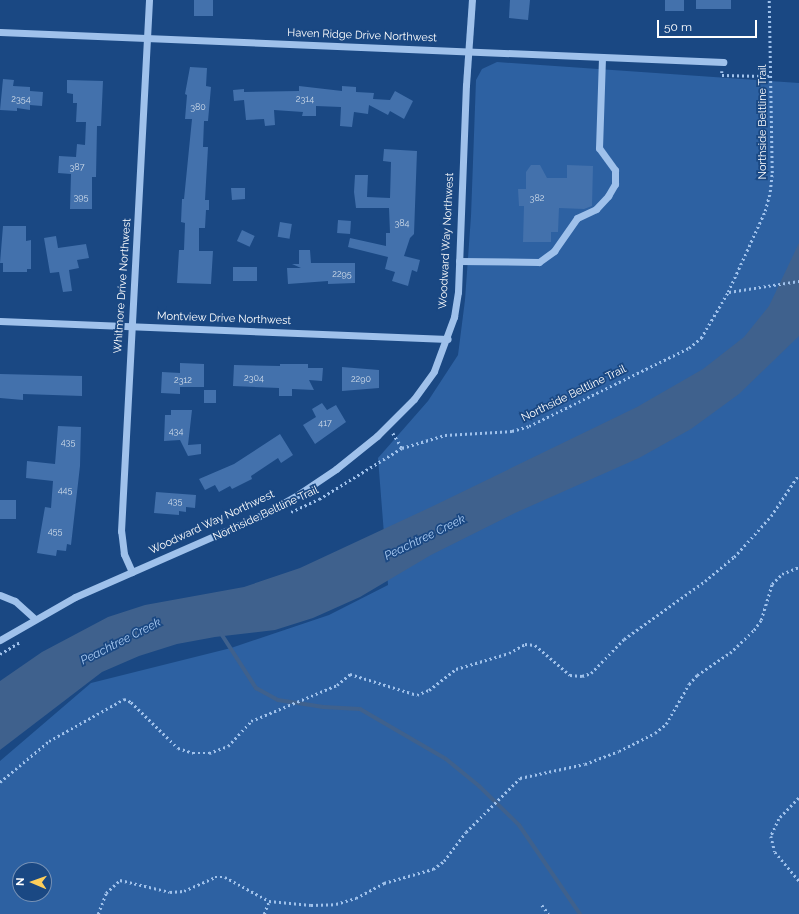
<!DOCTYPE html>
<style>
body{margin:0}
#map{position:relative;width:799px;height:914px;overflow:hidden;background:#1a4883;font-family:Raleway,sans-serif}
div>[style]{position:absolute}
.green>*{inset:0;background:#2d61a2}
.water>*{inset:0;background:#3f618d}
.stream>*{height:4px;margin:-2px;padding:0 2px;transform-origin:2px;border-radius:2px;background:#3f618d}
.building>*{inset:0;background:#4371ac;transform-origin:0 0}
.path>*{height:2.5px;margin-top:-1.25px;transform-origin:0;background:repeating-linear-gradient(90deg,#9fc1eb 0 2px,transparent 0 5px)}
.minor>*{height:7px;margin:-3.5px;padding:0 3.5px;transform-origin:3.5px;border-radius:3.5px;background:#9fc1eb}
span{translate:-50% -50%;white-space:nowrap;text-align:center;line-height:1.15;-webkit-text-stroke:3.5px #1a4883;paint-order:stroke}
.number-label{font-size:9px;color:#d0dcea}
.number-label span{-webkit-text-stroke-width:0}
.street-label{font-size:11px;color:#fff}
.water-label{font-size:12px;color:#aacbf3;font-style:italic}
.north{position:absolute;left:12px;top:862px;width:40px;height:40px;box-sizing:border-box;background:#1a4883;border:1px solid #7691b5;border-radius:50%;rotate:272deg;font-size:11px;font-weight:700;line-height:16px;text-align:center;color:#fff}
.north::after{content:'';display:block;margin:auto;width:14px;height:18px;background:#fdce5b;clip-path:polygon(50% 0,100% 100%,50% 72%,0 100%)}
.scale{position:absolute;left:657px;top:20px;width:100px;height:18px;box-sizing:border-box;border:2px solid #fff;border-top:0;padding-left:5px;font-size:12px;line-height:14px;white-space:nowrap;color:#fff;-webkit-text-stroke:3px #1a4883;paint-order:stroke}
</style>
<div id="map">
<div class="green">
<i style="clip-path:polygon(evenodd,497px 62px,799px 83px,799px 914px,0 914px,0 761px,91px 683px,231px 648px,329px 615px,388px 585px,378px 458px,428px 401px,458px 355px,465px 300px,471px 216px,476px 80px,482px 69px,497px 62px,20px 870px,44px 870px,44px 894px,20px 894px,20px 870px)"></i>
</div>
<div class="water">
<i style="clip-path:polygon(799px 243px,799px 336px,739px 394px,691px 429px,639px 458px,515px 513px,431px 555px,360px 597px,313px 618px,275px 630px,215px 637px,177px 644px,139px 656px,102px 672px,0 750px,0 681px,42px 652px,108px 617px,145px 605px,244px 587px,300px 568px,431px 507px,637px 407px,703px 369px,744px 337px,769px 306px)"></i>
</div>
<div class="stream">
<i style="left:220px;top:632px;width:67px;rotate:57.3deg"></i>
<i style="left:256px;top:688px;width:25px;rotate:29deg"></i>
<i style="left:278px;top:700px;width:46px;rotate:8.8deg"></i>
<i style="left:323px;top:707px;width:37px;rotate:3deg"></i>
<i style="left:360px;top:709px;width:99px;rotate:30.2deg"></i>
<i style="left:446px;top:759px;width:43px;rotate:39.3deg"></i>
<i style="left:479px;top:786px;width:56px;rotate:44.3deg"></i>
<i style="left:519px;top:825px;width:108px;rotate:55.6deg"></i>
</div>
<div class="building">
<i style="left:194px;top:0;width:19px;height:16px"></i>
<i style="clip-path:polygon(510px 0,530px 0,528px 20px,509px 18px)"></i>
<i style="left:665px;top:0;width:19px;height:11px"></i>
<i style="left:696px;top:0;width:35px;height:9px"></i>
<i style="clip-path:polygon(190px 67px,207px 68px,206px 86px,211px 87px,208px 121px,204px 121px,203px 147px,208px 147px,205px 200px,209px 200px,209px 210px,206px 210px,205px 228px,199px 228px,199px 251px,213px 251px,211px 284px,177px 283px,179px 250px,184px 250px,185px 223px,181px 222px,182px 199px,184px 199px,192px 119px,185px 119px,187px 95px,185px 94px)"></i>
<i style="clip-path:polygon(3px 79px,14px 80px,13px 86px,30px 87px,30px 91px,43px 92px,42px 106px,30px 105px,30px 110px,17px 108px,17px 111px,0 110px)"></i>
<i style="clip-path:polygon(67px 80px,103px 81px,101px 126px,97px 126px,96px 177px,92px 177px,92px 209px,70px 209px,71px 174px,58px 173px,59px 156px,76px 157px,77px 144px,85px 145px,86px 122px,76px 122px,77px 103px,73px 103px,73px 94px,67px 93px)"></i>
<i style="clip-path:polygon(299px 86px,342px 91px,342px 86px,356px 87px,356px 92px,374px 93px,373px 99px,390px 100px,395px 91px,413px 101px,404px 119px,390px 111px,388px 115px,369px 105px,368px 114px,354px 112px,352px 127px,340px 126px,341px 107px,316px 106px,316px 116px,302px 116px,303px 112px,274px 110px,275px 125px,265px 126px,264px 119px,246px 120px,244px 100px,234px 101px,233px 90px,244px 89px,244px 92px,299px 91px)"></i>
<i style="clip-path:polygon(384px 149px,417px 151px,414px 234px,410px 238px,404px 256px,420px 260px,417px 272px,412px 270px,408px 286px,392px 281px,395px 272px,385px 269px,388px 257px,348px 247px,350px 238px,386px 246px,386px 233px,390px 233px,389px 208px,356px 208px,354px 192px,355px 175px,368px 175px,367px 197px,390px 198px,391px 162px,383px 161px)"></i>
<i style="clip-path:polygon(531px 165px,540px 165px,547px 178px,567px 178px,567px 165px,593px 166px,592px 206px,584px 209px,559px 208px,558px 232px,551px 232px,551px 242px,523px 242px,524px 206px,519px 206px,518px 189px,526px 189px,526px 172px)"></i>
<i style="clip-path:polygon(231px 188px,245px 188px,245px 199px,232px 200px)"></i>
<i style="left:338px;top:220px;width:13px;height:13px;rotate:4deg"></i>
<i style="left:280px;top:222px;width:12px;height:15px;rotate:9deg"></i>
<i style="clip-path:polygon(3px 226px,26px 226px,26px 241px,31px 240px,31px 269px,27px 269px,27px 272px,3px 272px,3px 263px,0 263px)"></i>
<i style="left:242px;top:230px;width:14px;height:12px;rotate:25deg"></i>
<i style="clip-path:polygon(56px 236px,58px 248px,86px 244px,89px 258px,77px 260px,79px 268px,69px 270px,72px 291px,63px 292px,59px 272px,50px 273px,44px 238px)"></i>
<i style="clip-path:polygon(299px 250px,310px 250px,311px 263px,355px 263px,355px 283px,328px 284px,328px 281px,288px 284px,287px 268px,301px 268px,292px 264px,299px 264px)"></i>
<i style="left:233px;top:267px;width:24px;height:14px"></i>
<i style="clip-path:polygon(180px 363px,204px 364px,204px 387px,180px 387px,180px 394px,161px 393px,162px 372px,180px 373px)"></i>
<i style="clip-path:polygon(280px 364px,308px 364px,308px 368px,323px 368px,322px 381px,309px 380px,314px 390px,292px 389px,292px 396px,279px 396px,279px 388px,233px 386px,234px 365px,280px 366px)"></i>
<i style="clip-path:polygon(342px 367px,379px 370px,379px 388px,342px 391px)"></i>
<i style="clip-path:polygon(0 374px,82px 376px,82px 396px,23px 394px,23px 400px,0 398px)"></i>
<i style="left:204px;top:390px;width:12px;height:13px"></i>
<i style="clip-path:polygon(322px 403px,327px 410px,336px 405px,346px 422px,315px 444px,303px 425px,316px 417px,312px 409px)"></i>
<i style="clip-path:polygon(171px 410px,192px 410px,188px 445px,201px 444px,201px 454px,188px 456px,180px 440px,164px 441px,165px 415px,171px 415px)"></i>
<i style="clip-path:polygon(58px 426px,81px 427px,80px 466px,71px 545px,67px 544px,66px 551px,57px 550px,56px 556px,37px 553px,45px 507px,51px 508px,53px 481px,26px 478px,27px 461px,55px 464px)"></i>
<i style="clip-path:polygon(280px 434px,293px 455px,281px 463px,278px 458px,251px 476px,252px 479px,232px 489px,230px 486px,219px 492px,215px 485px,205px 490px,199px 479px,234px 464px)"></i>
<i style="clip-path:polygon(156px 492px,196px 495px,195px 508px,186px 507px,186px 512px,179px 511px,179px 515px,154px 513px)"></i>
<i style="left:0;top:500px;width:16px;height:19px"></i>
</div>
<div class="path">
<i style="left:722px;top:71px;width:4px;rotate:90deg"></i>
<i style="left:722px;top:75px;width:49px;rotate:1.2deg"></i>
<i style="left:729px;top:292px;width:71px;rotate:-8.9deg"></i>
<i style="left:393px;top:433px;width:17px;rotate:59deg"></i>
<i style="left:291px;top:512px;width:31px;rotate:-25deg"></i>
<i style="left:319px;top:499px;width:97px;rotate:-31.6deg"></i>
<i style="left:402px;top:448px;width:45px;rotate:-16.8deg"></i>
<i style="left:445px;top:435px;width:67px;rotate:-3.4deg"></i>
<i style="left:512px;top:431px;width:18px;rotate:-16deg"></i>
<i style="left:529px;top:426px;width:178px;rotate:-26deg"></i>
<i style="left:689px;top:348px;width:16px;rotate:-40deg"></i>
<i style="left:701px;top:338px;width:53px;rotate:-59.6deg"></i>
<i style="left:728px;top:292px;width:89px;rotate:-65.4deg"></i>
<i style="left:765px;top:211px;width:20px;rotate:-75deg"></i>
<i style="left:770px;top:192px;width:19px;rotate:-84deg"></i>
<i style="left:772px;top:173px;width:173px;rotate:-91deg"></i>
<i style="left:0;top:654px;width:23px;rotate:-31deg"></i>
<i style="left:0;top:782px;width:64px;rotate:-39.9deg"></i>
<i style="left:49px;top:741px;width:86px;rotate:-29.2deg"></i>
<i style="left:124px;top:699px;width:8px;rotate:23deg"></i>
<i style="left:131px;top:702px;width:66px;rotate:44.4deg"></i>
<i style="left:178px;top:748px;width:16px;rotate:18deg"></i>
<i style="left:193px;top:753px;width:16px"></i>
<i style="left:209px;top:753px;width:20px;rotate:-20deg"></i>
<i style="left:228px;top:746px;width:34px;rotate:-47deg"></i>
<i style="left:251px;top:721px;width:93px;rotate:-22.7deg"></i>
<i style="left:337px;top:685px;width:17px;rotate:-40deg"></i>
<i style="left:350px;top:674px;width:70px;rotate:17.4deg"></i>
<i style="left:417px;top:695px;width:13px;rotate:-23deg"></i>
<i style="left:429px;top:690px;width:34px;rotate:-38deg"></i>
<i style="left:456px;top:669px;width:55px;rotate:-16.8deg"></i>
<i style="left:509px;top:653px;width:18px;rotate:-29deg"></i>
<i style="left:525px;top:644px;width:10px;rotate:6deg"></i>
<i style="left:535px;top:645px;width:46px;rotate:40.6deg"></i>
<i style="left:570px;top:675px;width:12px;rotate:5deg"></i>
<i style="left:582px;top:676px;width:9px;rotate:-18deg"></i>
<i style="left:591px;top:673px;width:47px;rotate:-45.9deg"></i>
<i style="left:624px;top:639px;width:100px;rotate:-35.6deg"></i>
<i style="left:705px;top:581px;width:38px;rotate:-40deg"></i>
<i style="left:734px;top:557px;width:55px;rotate:-47.9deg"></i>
<i style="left:771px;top:516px;width:50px;rotate:-56.3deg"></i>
<i style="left:799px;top:798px;width:29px;rotate:134deg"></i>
<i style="left:779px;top:819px;width:19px;rotate:115deg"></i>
<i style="left:771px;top:836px;width:16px;rotate:76deg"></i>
<i style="left:775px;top:852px;width:38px;rotate:50deg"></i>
<i style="left:542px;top:905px;width:11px;rotate:52deg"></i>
<i style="left:98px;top:914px;width:22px;rotate:-69deg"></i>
<i style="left:106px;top:893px;width:19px;rotate:-43deg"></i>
<i style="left:120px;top:880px;width:51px;rotate:13.5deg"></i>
<i style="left:170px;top:892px;width:14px;rotate:-4deg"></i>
<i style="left:184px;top:891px;width:34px;rotate:-24deg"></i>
<i style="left:215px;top:877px;width:10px"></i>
<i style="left:225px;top:877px;width:50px;rotate:28.6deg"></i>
<i style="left:269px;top:901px;width:42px;rotate:5.4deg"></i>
<i style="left:311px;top:905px;width:25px;rotate:-2deg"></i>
<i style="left:336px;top:904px;width:21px;rotate:-17deg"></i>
<i style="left:356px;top:898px;width:32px;rotate:-28deg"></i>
<i style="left:384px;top:883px;width:51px;rotate:-15.9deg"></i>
<i style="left:433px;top:869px;width:14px;rotate:-36deg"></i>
<i style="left:444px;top:861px;width:36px;rotate:-53deg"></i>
<i style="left:466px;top:832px;width:76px;rotate:-45deg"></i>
<i style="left:520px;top:778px;width:66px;rotate:-12.2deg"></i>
<i style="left:585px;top:764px;width:36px;rotate:-21deg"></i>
<i style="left:619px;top:751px;width:40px;rotate:-26.6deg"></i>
<i style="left:655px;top:733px;width:14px;rotate:-39deg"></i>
<i style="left:666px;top:724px;width:46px;rotate:-60.1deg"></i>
<i style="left:689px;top:684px;width:12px;rotate:-48deg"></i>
<i style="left:697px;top:675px;width:40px;rotate:-34deg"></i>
<i style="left:730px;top:653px;width:33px;rotate:-44deg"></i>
<i style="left:754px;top:630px;width:12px;rotate:-55deg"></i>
<i style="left:761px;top:620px;width:38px;rotate:-73deg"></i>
<i style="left:772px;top:584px;width:14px;rotate:-45deg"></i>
<i style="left:782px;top:574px;width:18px;rotate:-22deg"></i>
<i style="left:264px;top:914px;width:14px;rotate:-69deg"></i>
</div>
<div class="minor">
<i style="left:0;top:32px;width:724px;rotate:2.38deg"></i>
<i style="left:459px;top:261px;width:80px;rotate:0.7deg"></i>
<i style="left:539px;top:262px;width:19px;rotate:-36deg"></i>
<i style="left:554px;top:251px;width:40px;rotate:-55.1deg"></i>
<i style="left:577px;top:218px;width:21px;rotate:-25deg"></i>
<i style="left:596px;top:209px;width:18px;rotate:-47deg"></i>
<i style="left:608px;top:196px;width:14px;rotate:-60deg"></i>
<i style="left:615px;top:184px;width:14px;rotate:-90deg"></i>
<i style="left:615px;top:170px;width:27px;rotate:-126deg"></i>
<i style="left:599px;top:148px;width:91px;rotate:-88.1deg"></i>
<i style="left:0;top:321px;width:448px;rotate:2.3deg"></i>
<i style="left:132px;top:572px;width:20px;rotate:-114deg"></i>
<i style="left:124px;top:554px;width:23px;rotate:-97deg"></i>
<i style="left:121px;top:531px;width:532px;rotate:-86.98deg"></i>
<i style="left:0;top:595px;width:16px;rotate:22deg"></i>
<i style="left:15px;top:601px;width:25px;rotate:42deg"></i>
<i style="left:0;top:640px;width:86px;rotate:-29.8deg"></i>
<i style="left:75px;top:597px;width:206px;rotate:-23.7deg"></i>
<i style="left:264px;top:514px;width:40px;rotate:-29.7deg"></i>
<i style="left:299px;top:494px;width:45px;rotate:-34deg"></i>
<i style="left:336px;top:469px;width:53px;rotate:-38.8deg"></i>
<i style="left:377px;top:436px;width:52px;rotate:-45deg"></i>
<i style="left:414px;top:399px;width:34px;rotate:-54deg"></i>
<i style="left:434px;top:371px;width:58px;rotate:-69.7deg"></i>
<i style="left:454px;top:317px;width:25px;rotate:-81deg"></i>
<i style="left:458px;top:292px;width:207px;rotate:-87.8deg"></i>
<i style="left:466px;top:85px;width:85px;rotate:-86deg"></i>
</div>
<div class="number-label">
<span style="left:21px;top:99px">2354</span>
<span style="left:305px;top:99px">2314</span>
<span style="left:198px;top:107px">380</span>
<span style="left:77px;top:167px">387</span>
<span style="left:81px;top:197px">395</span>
<span style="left:537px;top:198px">382</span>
<span style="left:402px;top:223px">384</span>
<span style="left:342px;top:274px">2295</span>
<span style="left:254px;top:378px">2304</span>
<span style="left:361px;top:379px">2290</span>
<span style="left:183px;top:380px">2312</span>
<span style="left:325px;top:423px">417</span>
<span style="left:176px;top:431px">434</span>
<span style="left:68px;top:442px">435</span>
<span style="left:65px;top:490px">445</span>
<span style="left:175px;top:501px">435</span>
<span style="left:55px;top:531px">455</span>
</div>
<div class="street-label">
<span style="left:362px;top:36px;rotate:2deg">Haven Ridge Drive Northwest</span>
<span style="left:763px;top:122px;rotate:-90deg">Northside Beltline Trail</span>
<span style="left:447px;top:241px;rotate:-87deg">Woodward Way Northwest</span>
<span style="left:123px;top:286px;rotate:-86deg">Whitmore Drive Northwest</span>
<span style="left:224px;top:319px;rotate:2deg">Montview Drive Northwest</span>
<span style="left:574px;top:394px;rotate:-26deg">Northside Beltline Trail</span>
<span style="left:266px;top:514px;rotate:-25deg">Northside Beltline Trail</span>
<span style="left:212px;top:523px;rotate:-25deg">Woodward Way Northwest</span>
</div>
<div class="water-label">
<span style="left:425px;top:538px;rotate:-26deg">Peachtree Creek</span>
<span style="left:121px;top:642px;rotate:-27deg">Peachtree Creek</span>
</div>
<div class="north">N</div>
<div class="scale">50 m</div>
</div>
